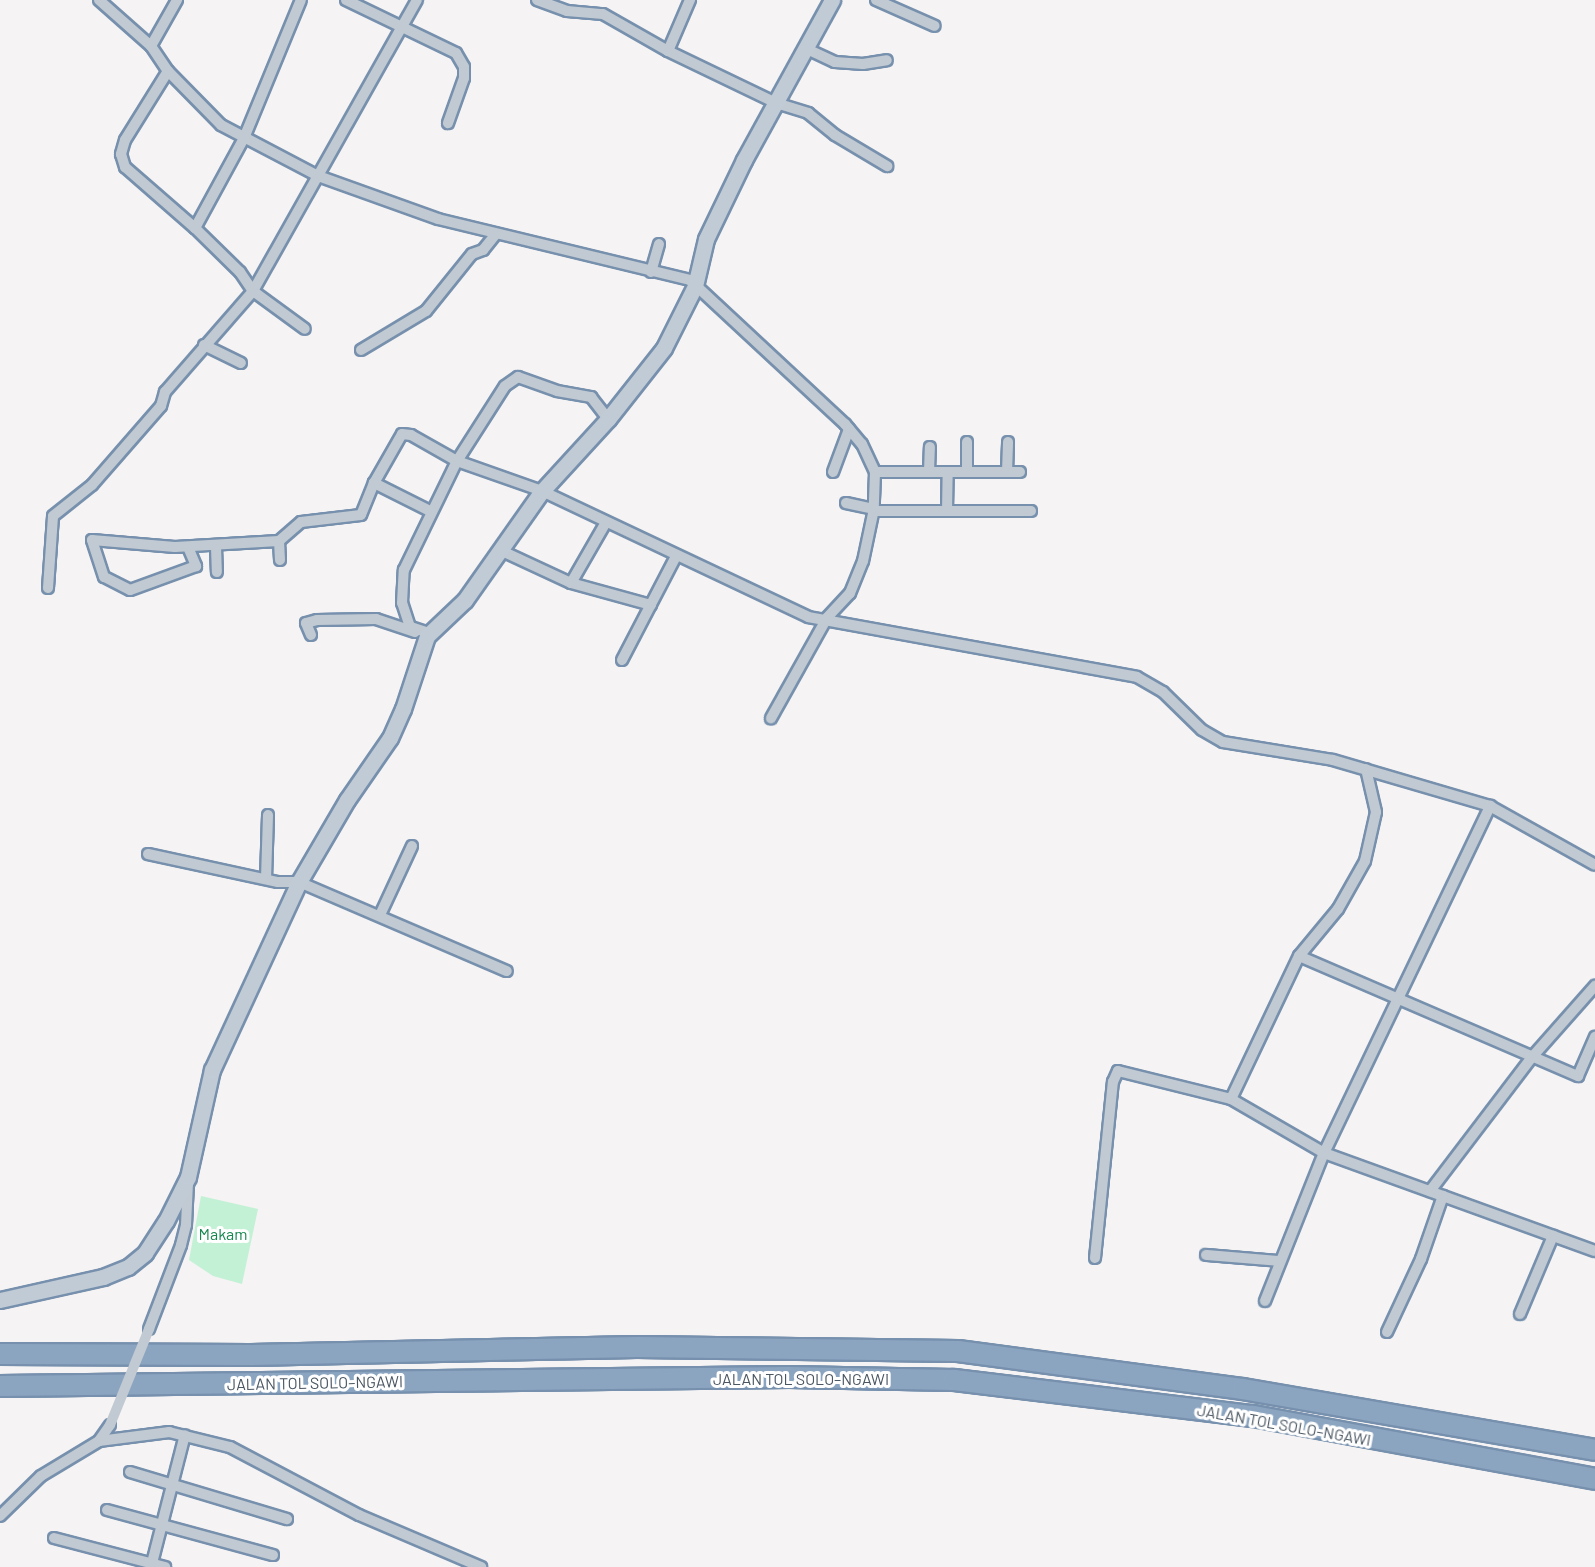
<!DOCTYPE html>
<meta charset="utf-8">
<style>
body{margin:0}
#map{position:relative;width:1595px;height:1567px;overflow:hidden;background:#f5f3f3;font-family:Barlow,sans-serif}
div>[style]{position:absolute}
.green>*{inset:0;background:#c3f1d5}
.roads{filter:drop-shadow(2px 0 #7690ad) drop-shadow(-2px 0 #7690ad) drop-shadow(0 2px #7690ad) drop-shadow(0 -2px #7690ad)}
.street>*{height:10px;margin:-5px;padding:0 5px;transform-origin:5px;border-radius:5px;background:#c1cad2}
.secondary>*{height:15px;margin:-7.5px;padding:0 7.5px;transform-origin:7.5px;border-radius:7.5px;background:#c1cbd6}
.highway>*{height:20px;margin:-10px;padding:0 10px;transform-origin:10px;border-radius:10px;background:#8ba5c1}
.street-bridge>*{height:10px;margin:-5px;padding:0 5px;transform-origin:5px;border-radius:5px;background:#c1cad2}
span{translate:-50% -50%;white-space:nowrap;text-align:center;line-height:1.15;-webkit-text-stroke:6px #fff;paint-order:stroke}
.park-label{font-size:16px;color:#17864f}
.street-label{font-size:16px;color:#4a5661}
</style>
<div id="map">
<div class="green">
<i style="clip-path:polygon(201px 1196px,258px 1209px,242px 1284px,213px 1276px,189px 1260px)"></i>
</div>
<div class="roads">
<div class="street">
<i style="left:99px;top:0;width:69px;rotate:41.5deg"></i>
<i style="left:151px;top:46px;width:30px;rotate:56deg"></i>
<i style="left:168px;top:71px;width:76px;rotate:45.5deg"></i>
<i style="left:221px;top:125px;width:110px;rotate:27.7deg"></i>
<i style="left:318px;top:176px;width:127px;rotate:19.7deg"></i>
<i style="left:438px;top:219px;width:259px;rotate:13.6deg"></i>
<i style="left:690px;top:280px;width:212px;rotate:42.9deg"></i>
<i style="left:845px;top:424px;width:26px;rotate:50deg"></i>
<i style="left:862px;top:444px;width:31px;rotate:65deg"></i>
<i style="left:875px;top:472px;width:37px;rotate:92deg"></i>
<i style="left:874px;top:509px;width:53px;rotate:101.9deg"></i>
<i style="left:863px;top:561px;width:35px;rotate:112deg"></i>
<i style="left:850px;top:593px;width:34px;rotate:133deg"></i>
<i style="left:827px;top:618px;width:115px;rotate:119.2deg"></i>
<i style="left:346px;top:0;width:122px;rotate:25.7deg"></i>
<i style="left:456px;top:53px;width:16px;rotate:60deg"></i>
<i style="left:464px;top:67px;width:11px;rotate:90deg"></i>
<i style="left:464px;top:78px;width:48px;rotate:109.6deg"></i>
<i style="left:537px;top:0;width:32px;rotate:20deg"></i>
<i style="left:567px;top:11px;width:36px;rotate:5deg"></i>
<i style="left:603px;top:14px;width:75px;rotate:29.6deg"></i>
<i style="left:668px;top:51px;width:120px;rotate:25.7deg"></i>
<i style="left:776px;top:103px;width:34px;rotate:17deg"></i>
<i style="left:808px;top:113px;width:35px;rotate:39deg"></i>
<i style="left:835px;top:135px;width:61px;rotate:30.8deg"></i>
<i style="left:876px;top:0;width:64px;rotate:23.8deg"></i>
<i style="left:151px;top:46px;width:53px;rotate:-60.5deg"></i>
<i style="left:807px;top:49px;width:31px;rotate:25deg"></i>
<i style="left:835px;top:62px;width:28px;rotate:4deg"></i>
<i style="left:863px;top:64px;width:24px;rotate:-9deg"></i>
<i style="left:668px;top:51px;width:56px;rotate:-66.7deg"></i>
<i style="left:168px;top:71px;width:81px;rotate:121.9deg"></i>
<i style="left:125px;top:140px;width:15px;rotate:106deg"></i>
<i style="left:121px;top:154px;width:14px;rotate:73deg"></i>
<i style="left:125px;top:167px;width:93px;rotate:41.1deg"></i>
<i style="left:195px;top:228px;width:63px;rotate:44.4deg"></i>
<i style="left:240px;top:272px;width:23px;rotate:56deg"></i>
<i style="left:253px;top:291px;width:64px;rotate:36.2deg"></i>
<i style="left:195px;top:228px;width:102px;rotate:-61.4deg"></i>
<i style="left:244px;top:138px;width:149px;rotate:-67.6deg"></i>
<i style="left:651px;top:272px;width:29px;rotate:-74deg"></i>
<i style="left:204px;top:345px;width:41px;rotate:25.9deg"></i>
<i style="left:361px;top:350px;width:76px;rotate:-31deg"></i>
<i style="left:426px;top:311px;width:73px;rotate:-51.1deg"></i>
<i style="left:472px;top:254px;width:12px;rotate:-20deg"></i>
<i style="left:483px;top:250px;width:21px;rotate:-51deg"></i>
<i style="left:967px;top:442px;width:30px;rotate:90deg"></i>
<i style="left:833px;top:472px;width:46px;rotate:-69.6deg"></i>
<i style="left:875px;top:472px;width:145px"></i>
<i style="left:929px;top:472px;width:25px;rotate:-88deg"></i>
<i style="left:1007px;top:472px;width:30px;rotate:-88deg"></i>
<i style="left:846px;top:503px;width:29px;rotate:12deg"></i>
<i style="left:430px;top:511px;width:63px;rotate:-153.4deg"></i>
<i style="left:374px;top:483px;width:56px;rotate:-60.3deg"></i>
<i style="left:402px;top:434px;width:9px;rotate:6deg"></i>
<i style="left:411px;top:435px;width:53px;rotate:29.5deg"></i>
<i style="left:457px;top:461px;width:90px;rotate:19.4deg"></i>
<i style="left:542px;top:491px;width:294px;rotate:25.3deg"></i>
<i style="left:808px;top:617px;width:334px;rotate:10.3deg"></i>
<i style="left:1137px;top:677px;width:30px;rotate:30deg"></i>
<i style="left:1163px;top:692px;width:54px;rotate:44.3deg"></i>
<i style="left:1202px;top:730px;width:24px;rotate:30deg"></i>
<i style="left:1223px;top:742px;width:111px;rotate:9.3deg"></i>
<i style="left:1333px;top:760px;width:164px;rotate:16.3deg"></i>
<i style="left:1490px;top:806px;width:120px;rotate:29.3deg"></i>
<i style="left:874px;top:511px;width:157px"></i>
<i style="left:947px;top:511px;width:39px;rotate:-89deg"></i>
<i style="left:279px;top:541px;width:19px;rotate:87deg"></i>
<i style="left:188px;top:547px;width:21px;rotate:67deg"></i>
<i style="left:196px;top:566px;width:70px;rotate:160deg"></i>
<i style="left:130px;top:590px;width:29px;rotate:-153deg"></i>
<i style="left:104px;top:577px;width:39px;rotate:-108deg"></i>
<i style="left:92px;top:540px;width:83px;rotate:4.8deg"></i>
<i style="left:175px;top:547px;width:104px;rotate:-3.3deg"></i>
<i style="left:279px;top:541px;width:29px;rotate:-41deg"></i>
<i style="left:301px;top:522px;width:60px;rotate:-6.7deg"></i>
<i style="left:361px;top:515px;width:35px;rotate:-68deg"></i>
<i style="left:216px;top:547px;width:25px;rotate:88deg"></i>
<i style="left:502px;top:551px;width:76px;rotate:24.9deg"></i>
<i style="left:571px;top:583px;width:83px;rotate:15.4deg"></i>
<i style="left:571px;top:583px;width:68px;rotate:-60deg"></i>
<i style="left:48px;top:588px;width:72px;rotate:-86deg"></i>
<i style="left:53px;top:516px;width:50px;rotate:-38.5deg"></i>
<i style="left:92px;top:485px;width:105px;rotate:-48.9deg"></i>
<i style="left:161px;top:406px;width:15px;rotate:-74deg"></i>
<i style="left:165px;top:392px;width:134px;rotate:-48.9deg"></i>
<i style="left:253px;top:291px;width:334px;rotate:-60.6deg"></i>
<i style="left:429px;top:633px;width:20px;rotate:-162deg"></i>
<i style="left:410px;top:627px;width:25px;rotate:-108deg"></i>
<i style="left:402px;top:603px;width:33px;rotate:-87deg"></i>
<i style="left:404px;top:570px;width:121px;rotate:-64.1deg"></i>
<i style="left:457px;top:461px;width:89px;rotate:-57.4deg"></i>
<i style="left:505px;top:386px;width:16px;rotate:-35deg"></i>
<i style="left:518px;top:377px;width:41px;rotate:19.7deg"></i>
<i style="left:557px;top:391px;width:35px;rotate:10deg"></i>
<i style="left:591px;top:397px;width:28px;rotate:52deg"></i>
<i style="left:311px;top:635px;width:13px;rotate:-113deg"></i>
<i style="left:306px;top:623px;width:11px;rotate:-15deg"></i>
<i style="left:317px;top:620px;width:59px;rotate:-1deg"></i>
<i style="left:376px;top:619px;width:41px;rotate:18.4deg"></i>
<i style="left:622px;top:660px;width:115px;rotate:-62.5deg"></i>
<i style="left:148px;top:854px;width:133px;rotate:12.2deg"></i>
<i style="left:278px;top:882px;width:21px"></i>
<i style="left:299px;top:882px;width:226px;rotate:23.2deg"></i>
<i style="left:266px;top:879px;width:64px;rotate:-88.2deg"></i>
<i style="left:380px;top:915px;width:76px;rotate:-65.1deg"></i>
<i style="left:1299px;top:956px;width:304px;rotate:23.3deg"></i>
<i style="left:1578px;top:1076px;width:43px;rotate:-66.4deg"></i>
<i style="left:1231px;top:1099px;width:158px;rotate:-64.6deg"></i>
<i style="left:1299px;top:956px;width:61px;rotate:-50.3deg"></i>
<i style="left:1338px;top:909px;width:55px;rotate:-60.6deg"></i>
<i style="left:1365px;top:861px;width:50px;rotate:-77.3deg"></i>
<i style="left:1376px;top:812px;width:44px;rotate:-103.1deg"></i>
<i style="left:1430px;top:1191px;width:170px;rotate:-52.7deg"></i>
<i style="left:1533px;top:1056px;width:94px;rotate:-48.5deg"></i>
<i style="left:1206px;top:1255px;width:73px;rotate:4.7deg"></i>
<i style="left:1095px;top:1258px;width:177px;rotate:-84.2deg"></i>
<i style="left:1113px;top:1082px;width:12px;rotate:-66deg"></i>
<i style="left:1118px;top:1071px;width:116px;rotate:13.9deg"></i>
<i style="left:1231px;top:1099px;width:108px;rotate:30.1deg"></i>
<i style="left:1324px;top:1153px;width:288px;rotate:19.9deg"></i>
<i style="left:1265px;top:1301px;width:159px;rotate:-68.3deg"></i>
<i style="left:1324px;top:1153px;width:385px;rotate:-64.4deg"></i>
<i style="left:1520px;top:1314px;width:85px;rotate:-67.1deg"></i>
<i style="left:149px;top:1329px;width:90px;rotate:-69.1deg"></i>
<i style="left:181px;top:1245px;width:21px;rotate:-76deg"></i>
<i style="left:186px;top:1225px;width:42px;rotate:-87.3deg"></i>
<i style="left:1387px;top:1332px;width:81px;rotate:-65deg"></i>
<i style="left:1421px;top:1259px;width:67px;rotate:-70.8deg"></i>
<i style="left:110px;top:1425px;width:19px;rotate:125deg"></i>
<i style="left:99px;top:1441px;width:71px;rotate:-7.3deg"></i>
<i style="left:169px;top:1432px;width:63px;rotate:13.8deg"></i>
<i style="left:230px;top:1447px;width:146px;rotate:27.8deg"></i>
<i style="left:359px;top:1515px;width:133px;rotate:23.1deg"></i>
<i style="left:130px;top:1472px;width:164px;rotate:16.7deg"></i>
<i style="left:107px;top:1510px;width:172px;rotate:15.2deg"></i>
<i style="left:0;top:1516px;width:57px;rotate:-44.3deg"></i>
<i style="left:41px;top:1476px;width:68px;rotate:-31.1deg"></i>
<i style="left:54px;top:1538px;width:115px;rotate:14.6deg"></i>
<i style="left:151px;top:1567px;width:136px;rotate:-75.6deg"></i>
</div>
<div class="secondary">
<i style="left:0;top:1300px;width:106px;rotate:-12.6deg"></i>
<i style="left:103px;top:1277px;width:27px;rotate:-22deg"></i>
<i style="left:128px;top:1267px;width:22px;rotate:-39deg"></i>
<i style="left:145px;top:1253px;width:38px;rotate:-57deg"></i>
<i style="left:166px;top:1221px;width:49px;rotate:-63.4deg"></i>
<i style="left:188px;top:1177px;width:110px;rotate:-77.4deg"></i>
<i style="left:212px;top:1070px;width:207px;rotate:-65.2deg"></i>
<i style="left:299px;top:882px;width:95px;rotate:-59.7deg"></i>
<i style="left:347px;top:800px;width:75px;rotate:-55.3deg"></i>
<i style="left:390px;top:738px;width:32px;rotate:-66deg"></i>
<i style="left:403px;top:709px;width:77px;rotate:-71.8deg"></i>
<i style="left:427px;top:636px;width:52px;rotate:-43.5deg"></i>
<i style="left:465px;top:600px;width:133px;rotate:-54.8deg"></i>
<i style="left:542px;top:491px;width:98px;rotate:-47.5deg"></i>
<i style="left:608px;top:419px;width:90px;rotate:-51.7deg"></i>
<i style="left:664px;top:348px;width:69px;rotate:-63.4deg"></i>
<i style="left:695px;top:286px;width:48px;rotate:-76.8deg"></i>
<i style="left:706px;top:239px;width:88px;rotate:-64.3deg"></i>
<i style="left:744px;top:160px;width:183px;rotate:-61.2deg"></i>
</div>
<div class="highway">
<i style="left:0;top:1354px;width:251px;rotate:0.2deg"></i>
<i style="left:251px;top:1355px;width:386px;rotate:-1.2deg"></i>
<i style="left:637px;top:1347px;width:321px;rotate:0.7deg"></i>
<i style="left:958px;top:1351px;width:288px;rotate:7.6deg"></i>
<i style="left:1243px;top:1389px;width:357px;rotate:9.8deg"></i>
<i style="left:0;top:1386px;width:789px;rotate:-0.65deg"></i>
<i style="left:789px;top:1377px;width:165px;rotate:1deg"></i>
<i style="left:954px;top:1380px;width:301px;rotate:6.9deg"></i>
<i style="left:1253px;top:1416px;width:348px;rotate:10.4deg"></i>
</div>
</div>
<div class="street-bridge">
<i style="left:110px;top:1425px;width:104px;rotate:-67.9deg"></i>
</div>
<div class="park-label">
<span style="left:223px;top:1234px">Makam</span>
</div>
<div class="street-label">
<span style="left:801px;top:1379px">JALAN TOL SOLO–NGAWI</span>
<span style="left:315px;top:1383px;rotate:-1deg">JALAN TOL SOLO–NGAWI</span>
<span style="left:1284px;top:1425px;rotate:10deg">JALAN TOL SOLO–NGAWI</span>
</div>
</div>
